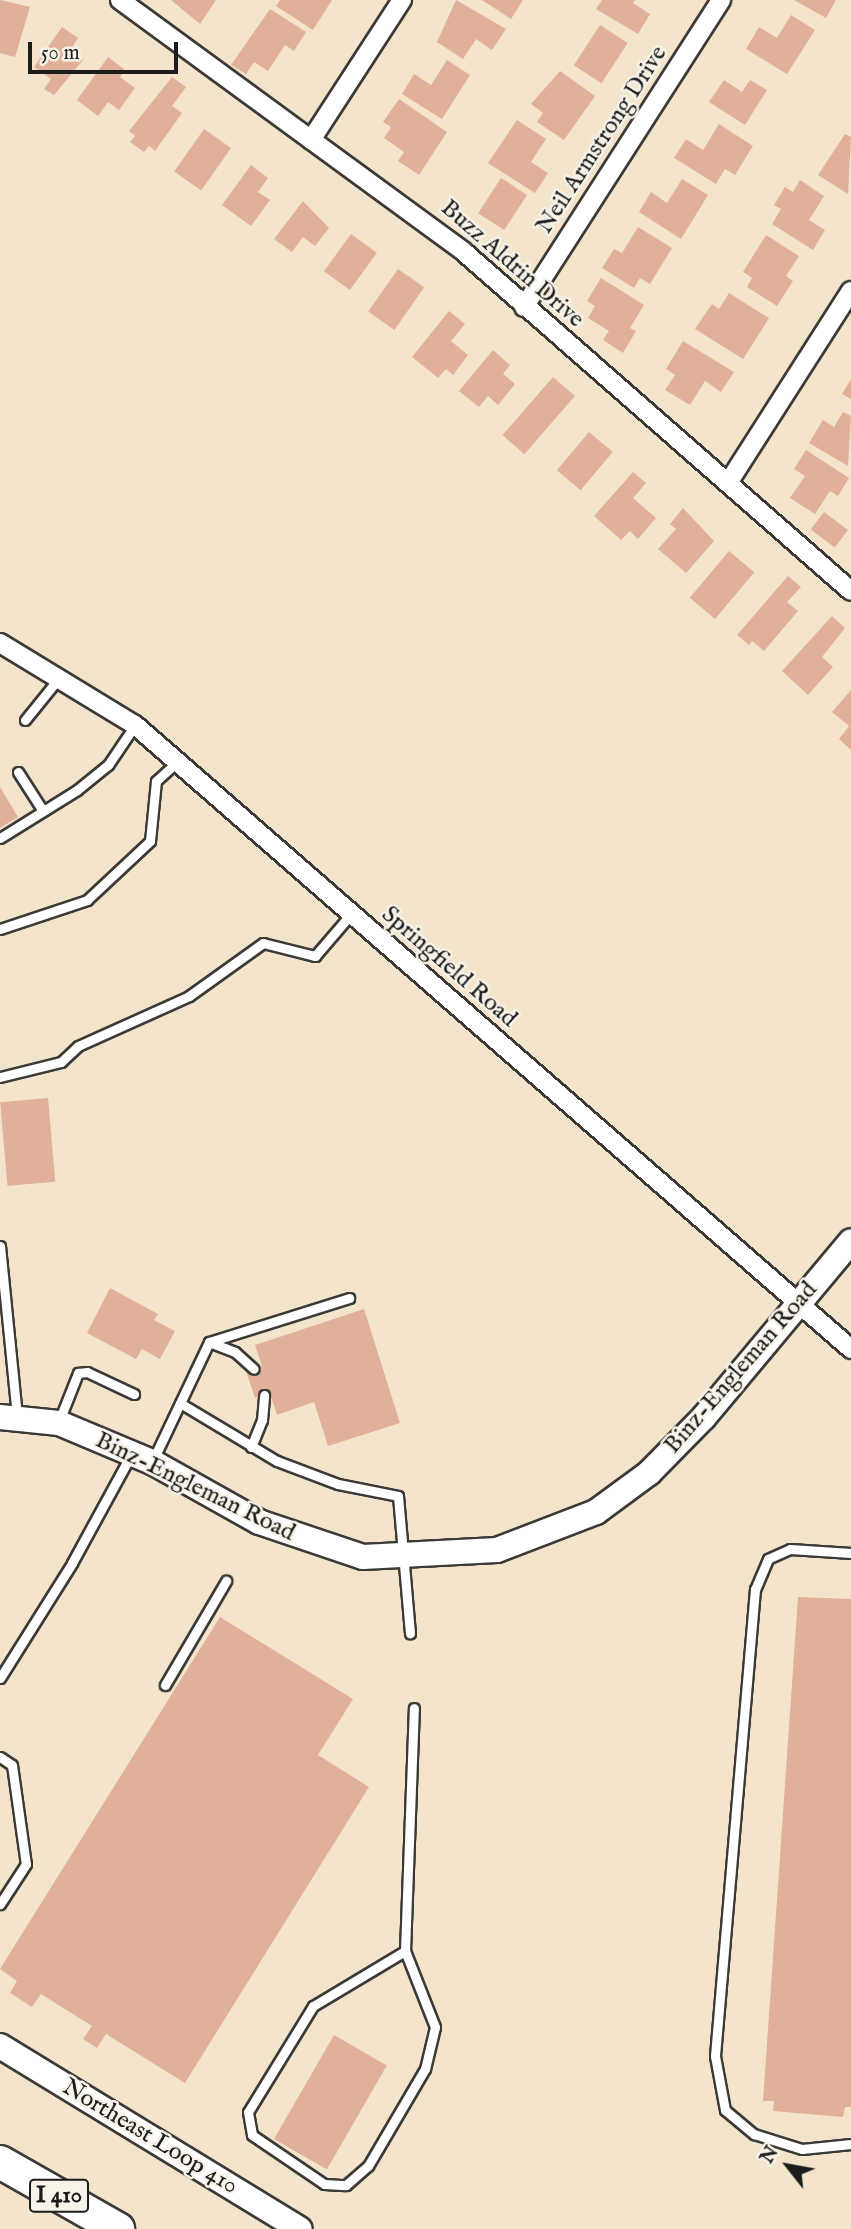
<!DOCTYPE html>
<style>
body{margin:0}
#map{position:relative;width:851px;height:2229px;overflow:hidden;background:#f4e4cc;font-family:"IM FELL English",serif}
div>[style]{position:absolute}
.building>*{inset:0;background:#e1b09a;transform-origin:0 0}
.roads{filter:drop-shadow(2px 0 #3c3a36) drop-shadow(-2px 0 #3c3a36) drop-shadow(0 2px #3c3a36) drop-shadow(0 -2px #3c3a36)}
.lane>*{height:9px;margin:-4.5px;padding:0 4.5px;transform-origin:4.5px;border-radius:4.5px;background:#fff}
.street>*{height:18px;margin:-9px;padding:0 9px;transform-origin:9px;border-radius:9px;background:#fff}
.secondary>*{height:24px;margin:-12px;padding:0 12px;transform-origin:12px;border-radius:12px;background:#fff}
.highway>*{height:32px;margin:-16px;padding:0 16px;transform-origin:16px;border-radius:16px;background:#fff}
span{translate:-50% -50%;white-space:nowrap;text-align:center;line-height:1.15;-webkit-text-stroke:5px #f7f3e8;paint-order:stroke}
.shield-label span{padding:2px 5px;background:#f7f3e8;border:2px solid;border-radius:5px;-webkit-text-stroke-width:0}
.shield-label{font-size:23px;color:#1c1c1c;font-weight:700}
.street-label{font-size:24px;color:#1c1c1c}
.north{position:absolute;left:753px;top:2131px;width:70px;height:70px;-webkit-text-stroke:5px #f7f3e8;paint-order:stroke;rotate:301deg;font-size:19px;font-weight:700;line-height:28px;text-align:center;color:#1c1c1c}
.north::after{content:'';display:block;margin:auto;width:24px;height:32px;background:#1c1c1c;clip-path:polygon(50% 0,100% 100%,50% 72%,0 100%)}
.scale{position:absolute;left:28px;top:42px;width:150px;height:32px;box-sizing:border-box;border:4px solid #1c1c1c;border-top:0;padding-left:9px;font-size:21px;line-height:24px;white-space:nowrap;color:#1c1c1c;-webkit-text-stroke:5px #f7f3e8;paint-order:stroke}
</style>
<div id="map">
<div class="building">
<i style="clip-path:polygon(0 0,30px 7px,15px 57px,0 53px)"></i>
<i style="clip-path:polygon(171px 0,216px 0,200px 24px)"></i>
<i style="clip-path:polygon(280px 0,332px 0,313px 30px,276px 6px)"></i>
<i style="clip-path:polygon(456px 0,506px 29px,492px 50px,476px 39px,463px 59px,437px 42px)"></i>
<i style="clip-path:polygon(482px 0,523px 0,511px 19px)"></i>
<i style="clip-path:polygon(602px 0,635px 0,633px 3px,650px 14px,638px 34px,596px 9px)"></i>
<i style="clip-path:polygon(794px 0,836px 0,826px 18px)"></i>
<i style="clip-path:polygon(270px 9px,306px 32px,294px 51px,285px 45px,268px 71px,254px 62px,246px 74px,231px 65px)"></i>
<i style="clip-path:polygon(791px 15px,815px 30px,787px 74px,746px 49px,759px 27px,777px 38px)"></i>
<i style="left:600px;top:25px;width:33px;height:48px;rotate:33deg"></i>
<i style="clip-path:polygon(62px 27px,78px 38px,70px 51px,83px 60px,54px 95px,44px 89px,51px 79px,34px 67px)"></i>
<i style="clip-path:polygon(108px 57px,125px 70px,120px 77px,135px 88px,119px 110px,108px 102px,98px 116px,77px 100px)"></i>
<i style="clip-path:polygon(447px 60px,470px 75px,442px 119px,402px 94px,414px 74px,431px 85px)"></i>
<i style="clip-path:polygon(560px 71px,595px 96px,564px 140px,537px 122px,543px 113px,531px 104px)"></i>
<i style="clip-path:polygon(172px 77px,186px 87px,172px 106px,182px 113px,155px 151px,149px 146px,144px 152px,130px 142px,135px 136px,129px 131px)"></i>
<i style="clip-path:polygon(724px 80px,742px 92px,750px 80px,767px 90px,745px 125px,709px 102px)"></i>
<i style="clip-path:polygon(399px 99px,447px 132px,419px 175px,398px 161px,404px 152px,384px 138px,391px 127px,383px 122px)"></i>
<i style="clip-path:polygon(517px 120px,546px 139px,531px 162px,548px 173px,535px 193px,488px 163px)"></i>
<i style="clip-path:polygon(719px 124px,753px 146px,735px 175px,725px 169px,716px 184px,674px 158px,686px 139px,703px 150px)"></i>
<i style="left:204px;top:129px;width:33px;height:52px;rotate:35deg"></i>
<i style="clip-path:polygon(845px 134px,851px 137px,848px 194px,818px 175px)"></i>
<i style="clip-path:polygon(251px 165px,268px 178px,258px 192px,270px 200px,251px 226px,222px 205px)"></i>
<i style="left:501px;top:178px;width:31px;height:42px;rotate:33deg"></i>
<i style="clip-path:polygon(682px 179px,708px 195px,681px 239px,639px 212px,651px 192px,667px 203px)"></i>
<i style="clip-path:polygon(800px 180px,824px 196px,809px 220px,825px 230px,813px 250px,772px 224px,781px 209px,774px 205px,785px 187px,793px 192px)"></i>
<i style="clip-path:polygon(303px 201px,329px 228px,315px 246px,303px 237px,292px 252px,274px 239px)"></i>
<i style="clip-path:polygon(638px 227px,672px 248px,650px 284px,640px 278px,634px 288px,602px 268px,614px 249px,622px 253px)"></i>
<i style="left:351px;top:234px;width:32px;height:46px;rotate:36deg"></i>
<i style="clip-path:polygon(766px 235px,799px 256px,786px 276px,793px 281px,777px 306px,747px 287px,752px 278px,743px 272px)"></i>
<i style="left:398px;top:269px;width:32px;height:52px;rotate:35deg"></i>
<i style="clip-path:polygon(601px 278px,644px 305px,630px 328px,636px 331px,623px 353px,603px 340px,609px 331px,588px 318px,595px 306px,587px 301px)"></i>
<i style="clip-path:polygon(729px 293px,769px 318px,743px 359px,695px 329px,712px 304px,719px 309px)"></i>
<i style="clip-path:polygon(449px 311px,465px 324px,451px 341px,468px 355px,453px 375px,446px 369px,438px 378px,412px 357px)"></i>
<i style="clip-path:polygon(683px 341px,734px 372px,721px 392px,705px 381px,690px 405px,665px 390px,675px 375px,666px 369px)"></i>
<i style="clip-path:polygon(493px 350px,510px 365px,503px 374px,515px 384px,498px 405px,488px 396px,479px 407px,459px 391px)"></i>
<i style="left:553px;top:377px;width:29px;height:77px;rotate:41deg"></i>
<i style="clip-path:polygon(851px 379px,851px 399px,842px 394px)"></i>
<i style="clip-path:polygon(843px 412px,851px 416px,848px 466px,809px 443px,823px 420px,834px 427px)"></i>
<i style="left:589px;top:432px;width:31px;height:50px;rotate:40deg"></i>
<i style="clip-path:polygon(806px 450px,849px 478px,838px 496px,830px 491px,815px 514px,790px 498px,805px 476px,794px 469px)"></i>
<i style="clip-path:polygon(633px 472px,646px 483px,633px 498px,656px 518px,638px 539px,630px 531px,621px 540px,594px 516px)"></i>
<i style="clip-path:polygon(683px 508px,714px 541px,686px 573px,658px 549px,676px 529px,670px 524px)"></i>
<i style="left:824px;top:512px;width:30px;height:22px;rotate:37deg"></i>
<i style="left:729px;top:551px;width:33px;height:61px;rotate:40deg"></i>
<i style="clip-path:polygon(788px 576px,801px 587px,787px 602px,798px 611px,764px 651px,752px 641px,749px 645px,737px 635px)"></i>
<i style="clip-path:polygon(832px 616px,845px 628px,822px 657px,833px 667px,808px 695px,782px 671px)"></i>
<i style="clip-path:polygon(851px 690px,851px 750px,839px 739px,849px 726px,832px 712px)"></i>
<i style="clip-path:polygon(0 787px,18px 817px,0 828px)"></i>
<i style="left:48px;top:1098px;width:84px;height:48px;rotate:85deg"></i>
<i style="clip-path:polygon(110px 1288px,158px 1314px,154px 1320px,175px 1331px,160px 1359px,142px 1349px,136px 1359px,87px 1333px)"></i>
<i style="clip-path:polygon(364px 1309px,400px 1423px,328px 1446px,314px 1402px,277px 1415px,270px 1393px,255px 1398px,246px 1371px,262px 1366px,255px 1345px)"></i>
<i style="clip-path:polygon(798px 1597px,851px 1599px,851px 2107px,845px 2107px,843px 2117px,773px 2111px,774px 2101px,763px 2101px)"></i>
<i style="clip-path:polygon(220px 1617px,353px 1699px,318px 1755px,369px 1787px,185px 2083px,106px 2034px,97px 2048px,83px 2039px,92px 2026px,41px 1994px,32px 2007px,10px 1993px,17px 1981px,0 1969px)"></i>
<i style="left:334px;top:2035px;width:61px;height:120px;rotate:30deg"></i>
</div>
<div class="roads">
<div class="lane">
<i style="left:25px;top:720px;width:54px;rotate:-51deg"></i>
<i style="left:18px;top:772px;width:46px;rotate:57.3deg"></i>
<i style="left:0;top:838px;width:91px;rotate:-31.9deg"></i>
<i style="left:77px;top:790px;width:40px;rotate:-39deg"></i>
<i style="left:108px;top:765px;width:48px;rotate:-56deg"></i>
<i style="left:0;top:929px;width:92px;rotate:-18.4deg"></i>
<i style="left:87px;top:900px;width:86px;rotate:-43.1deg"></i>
<i style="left:150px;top:841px;width:60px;rotate:-84.3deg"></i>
<i style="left:156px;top:781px;width:28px;rotate:-42deg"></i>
<i style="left:0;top:1077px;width:63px;rotate:-13.8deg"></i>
<i style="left:61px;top:1062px;width:23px;rotate:-43deg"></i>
<i style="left:78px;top:1046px;width:122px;rotate:-24.2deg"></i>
<i style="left:189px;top:996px;width:91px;rotate:-35.6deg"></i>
<i style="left:263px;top:943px;width:54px;rotate:14deg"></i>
<i style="left:315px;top:956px;width:55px;rotate:-49.4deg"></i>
<i style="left:0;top:1246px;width:171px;rotate:84.3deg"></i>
<i style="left:209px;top:1342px;width:28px;rotate:21deg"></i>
<i style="left:235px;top:1352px;width:25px;rotate:42deg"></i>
<i style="left:180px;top:1403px;width:113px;rotate:30.9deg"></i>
<i style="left:277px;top:1461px;width:65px;rotate:20.7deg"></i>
<i style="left:338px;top:1484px;width:61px;rotate:11.3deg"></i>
<i style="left:398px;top:1496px;width:138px;rotate:85deg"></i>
<i style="left:59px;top:1421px;width:52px;rotate:-68.4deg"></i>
<i style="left:78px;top:1373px;width:9px;rotate:-6deg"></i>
<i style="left:87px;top:1372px;width:52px;rotate:25.1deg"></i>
<i style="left:251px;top:1447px;width:29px;rotate:-68deg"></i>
<i style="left:262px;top:1420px;width:25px;rotate:-85deg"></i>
<i style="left:153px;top:1460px;width:131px;rotate:-64.6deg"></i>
<i style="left:209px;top:1342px;width:147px;rotate:-17.4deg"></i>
<i style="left:851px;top:1553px;width:61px;rotate:-176.2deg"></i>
<i style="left:790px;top:1549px;width:24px;rotate:156deg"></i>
<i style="left:768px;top:1559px;width:33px;rotate:113deg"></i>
<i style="left:755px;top:1589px;width:469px;rotate:94.9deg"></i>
<i style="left:715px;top:2056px;width:55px;rotate:79.5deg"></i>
<i style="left:725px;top:2110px;width:38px;rotate:40deg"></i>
<i style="left:754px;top:2134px;width:50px;rotate:17.4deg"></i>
<i style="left:802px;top:2149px;width:49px;rotate:-5.8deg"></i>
<i style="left:0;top:1678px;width:136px;rotate:-57.9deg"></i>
<i style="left:72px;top:1563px;width:123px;rotate:-61.4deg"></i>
<i style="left:165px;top:1685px;width:121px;rotate:-59.6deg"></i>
<i style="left:0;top:1757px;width:14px;rotate:34deg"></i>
<i style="left:12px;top:1765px;width:100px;rotate:82deg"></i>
<i style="left:26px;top:1864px;width:48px;rotate:123deg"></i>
<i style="left:405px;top:1951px;width:107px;rotate:149.1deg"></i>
<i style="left:313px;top:2006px;width:124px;rotate:121.5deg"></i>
<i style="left:248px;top:2112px;width:23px;rotate:80deg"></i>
<i style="left:252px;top:2135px;width:87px;rotate:34.2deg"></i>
<i style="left:324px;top:2184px;width:22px;rotate:3deg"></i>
<i style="left:346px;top:2185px;width:29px;rotate:-41deg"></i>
<i style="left:368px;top:2166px;width:113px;rotate:-59.6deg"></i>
<i style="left:425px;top:2069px;width:43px;rotate:-76.6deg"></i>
<i style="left:435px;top:2027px;width:82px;rotate:-111.5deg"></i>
<i style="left:405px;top:1951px;width:243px;rotate:-87.9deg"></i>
</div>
<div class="street">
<i style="left:120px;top:0;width:426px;rotate:36.2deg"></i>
<i style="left:464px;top:252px;width:514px;rotate:41.22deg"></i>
<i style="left:311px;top:140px;width:167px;rotate:-57deg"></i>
<i style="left:524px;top:307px;width:365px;rotate:-57.3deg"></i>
<i style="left:728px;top:483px;width:228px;rotate:-57.4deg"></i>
<i style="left:0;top:643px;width:158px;rotate:31.3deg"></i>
<i style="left:135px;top:725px;width:950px;rotate:41.07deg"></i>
</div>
<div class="secondary">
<i style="left:0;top:1417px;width:59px;rotate:5.8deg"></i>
<i style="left:59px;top:1423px;width:103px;rotate:22.8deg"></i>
<i style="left:154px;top:1463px;width:120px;rotate:29.3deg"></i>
<i style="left:259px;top:1522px;width:110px;rotate:18.6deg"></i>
<i style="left:363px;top:1557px;width:134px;rotate:-3deg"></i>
<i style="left:497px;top:1550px;width:106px;rotate:-21deg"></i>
<i style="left:596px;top:1512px;width:66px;rotate:-36.3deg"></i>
<i style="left:649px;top:1473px;width:78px;rotate:-45.5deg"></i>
<i style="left:704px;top:1417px;width:229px;rotate:-50.1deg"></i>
<i style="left:0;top:2046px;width:351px;rotate:31.4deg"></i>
</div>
<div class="highway">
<i style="left:0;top:2162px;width:136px;rotate:29.6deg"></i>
</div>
</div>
<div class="shield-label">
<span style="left:59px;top:2196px">I 410</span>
</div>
<div class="street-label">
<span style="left:602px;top:140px;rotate:-57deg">Neil Armstrong Drive</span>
<span style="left:512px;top:264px;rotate:41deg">Buzz Aldrin Drive</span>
<span style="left:449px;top:967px;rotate:41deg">Springfield Road</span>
<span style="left:741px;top:1368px;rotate:-49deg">Binz-Engleman Road</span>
<span style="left:195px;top:1487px;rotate:26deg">Binz-Engleman Road</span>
<span style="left:150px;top:2137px;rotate:31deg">Northeast Loop 410</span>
</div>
<div class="north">N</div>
<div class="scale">50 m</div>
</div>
